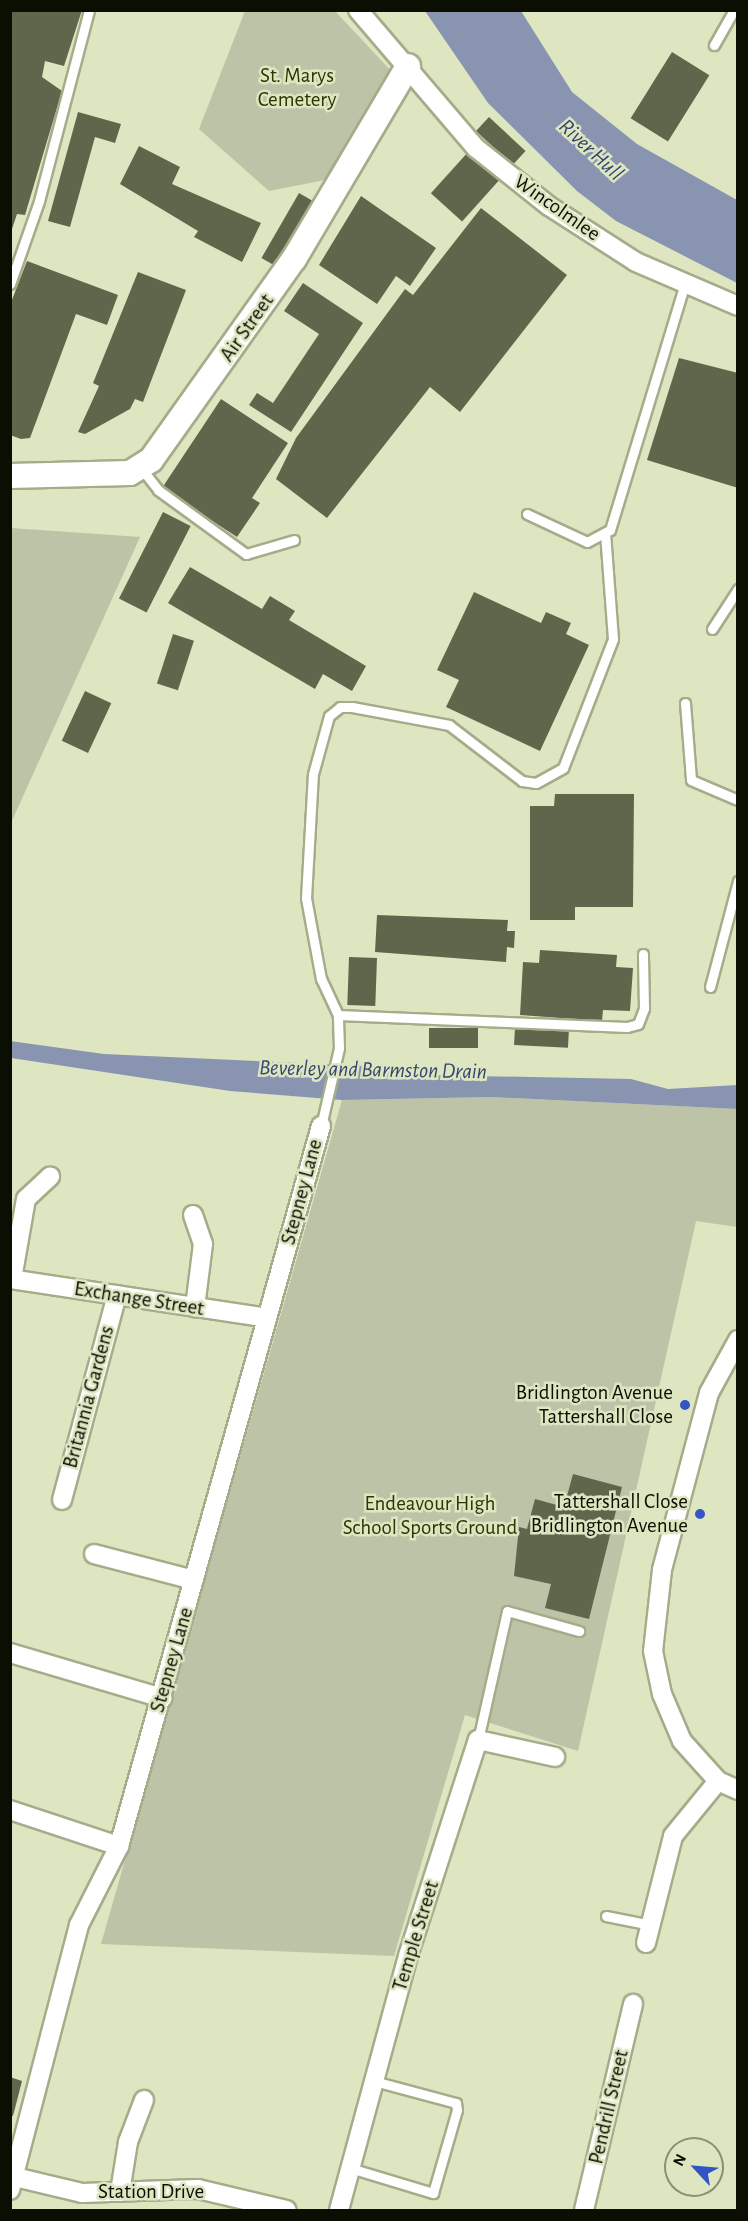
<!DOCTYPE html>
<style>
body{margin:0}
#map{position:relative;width:748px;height:2221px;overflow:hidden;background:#dde6c1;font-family:"Alegreya Sans",sans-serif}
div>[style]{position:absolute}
.green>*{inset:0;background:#bcc3a7}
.water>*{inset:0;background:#8995b0}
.building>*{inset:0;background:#60664b;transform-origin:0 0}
.roads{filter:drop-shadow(2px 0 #a4ac89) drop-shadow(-2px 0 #a4ac89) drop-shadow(0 2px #a4ac89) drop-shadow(0 -2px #a4ac89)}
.lane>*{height:9px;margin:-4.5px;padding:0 4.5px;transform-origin:4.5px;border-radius:4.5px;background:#fff}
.street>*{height:18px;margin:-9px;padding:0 9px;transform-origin:9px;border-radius:9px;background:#fff}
.secondary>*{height:24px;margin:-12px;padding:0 12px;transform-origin:12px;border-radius:12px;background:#fff}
.dots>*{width:16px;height:16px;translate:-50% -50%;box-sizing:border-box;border:3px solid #dde6c1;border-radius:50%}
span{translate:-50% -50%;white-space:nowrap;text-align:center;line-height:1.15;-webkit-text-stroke:5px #dde6c1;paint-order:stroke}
.park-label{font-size:21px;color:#2d3500}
.street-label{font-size:21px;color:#0b0e03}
.poi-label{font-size:21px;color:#0b0e03}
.right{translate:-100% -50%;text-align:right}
.water-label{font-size:22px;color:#35456d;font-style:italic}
.frame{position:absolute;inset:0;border:12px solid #0b0e03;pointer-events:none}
.north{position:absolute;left:664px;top:2137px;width:60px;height:60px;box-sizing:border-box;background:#dde6c1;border:2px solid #899075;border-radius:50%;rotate:296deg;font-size:16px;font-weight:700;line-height:24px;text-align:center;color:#0b0e03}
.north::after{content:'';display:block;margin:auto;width:21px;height:27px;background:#3354c5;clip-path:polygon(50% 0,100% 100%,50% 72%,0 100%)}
</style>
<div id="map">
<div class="green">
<i style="clip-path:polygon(245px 11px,335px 11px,394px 74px,335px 178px,269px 191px,199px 129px)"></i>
<i style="clip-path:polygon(11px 528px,140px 537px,11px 823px,10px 528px)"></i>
<i style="clip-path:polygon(491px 1097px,737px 1109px,737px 1227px,696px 1221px,578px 1751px,465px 1715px,394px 1956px,101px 1944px,342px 1100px)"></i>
</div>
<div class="water">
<i style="clip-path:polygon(425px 11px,521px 11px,572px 92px,637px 144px,737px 200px,737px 283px,616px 221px,577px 191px,488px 103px)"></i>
<i style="clip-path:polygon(10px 1041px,104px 1054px,364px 1066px,425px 1075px,631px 1079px,668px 1089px,737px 1085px,737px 1109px,491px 1097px,342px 1100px,230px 1091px,11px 1058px)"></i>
</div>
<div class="building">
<i style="clip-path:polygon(10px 10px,82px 10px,64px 66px,45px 61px,42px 77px,62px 91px,25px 215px,17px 214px,11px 232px)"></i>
<i style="left:672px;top:52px;width:44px;height:78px;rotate:32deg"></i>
<i style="clip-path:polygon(78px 112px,121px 124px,115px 143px,95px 137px,70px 227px,48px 221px)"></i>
<i style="left:489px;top:117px;width:50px;height:19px;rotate:43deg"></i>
<i style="clip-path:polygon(139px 146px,180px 167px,172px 184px,261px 223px,242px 262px,194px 237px,198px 231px,120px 184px)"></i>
<i style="left:469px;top:151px;width:42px;height:57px;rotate:42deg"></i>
<i style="left:299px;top:193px;width:24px;height:75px;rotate:30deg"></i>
<i style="clip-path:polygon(361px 196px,436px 248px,410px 286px,396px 276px,377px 304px,319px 265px)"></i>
<i style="clip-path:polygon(481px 208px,567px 275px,460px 412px,430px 387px,327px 518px,276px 479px,296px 438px,405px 289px,413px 295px)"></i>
<i style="clip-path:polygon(27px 261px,118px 295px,107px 325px,76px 314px,30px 438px,21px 439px,10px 435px,10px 305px)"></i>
<i style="clip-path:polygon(138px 272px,186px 290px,143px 402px,135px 399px,130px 409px,85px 434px,78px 432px,99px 386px,93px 383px)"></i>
<i style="clip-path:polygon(303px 283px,363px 323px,291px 432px,249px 405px,257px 393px,273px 403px,319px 334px,284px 311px)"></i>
<i style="clip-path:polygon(679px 358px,738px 373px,738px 488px,647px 460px)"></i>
<i style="clip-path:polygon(221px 399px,288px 443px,252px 498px,260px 503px,237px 537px,162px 488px)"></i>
<i style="left:163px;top:512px;width:31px;height:97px;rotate:27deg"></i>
<i style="clip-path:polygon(190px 567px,262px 609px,270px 596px,295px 611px,289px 620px,366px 666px,352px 691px,323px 674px,315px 689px,168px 603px)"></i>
<i style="clip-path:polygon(474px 592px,541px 623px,546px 612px,571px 623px,566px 634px,589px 645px,540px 751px,446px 707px,459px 680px,437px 670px)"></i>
<i style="left:173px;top:634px;width:22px;height:52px;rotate:18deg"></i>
<i style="left:85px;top:691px;width:29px;height:55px;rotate:25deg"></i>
<i style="clip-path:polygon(555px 794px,634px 794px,633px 907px,575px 907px,575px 920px,530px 920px,530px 806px,554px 806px)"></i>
<i style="clip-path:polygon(377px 915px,508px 920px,507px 931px,515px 931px,514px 948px,507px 947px,506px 962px,375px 952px)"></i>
<i style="clip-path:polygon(540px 950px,617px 955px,616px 967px,633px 968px,630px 1011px,603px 1010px,602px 1021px,520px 1015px,523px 962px,539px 963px)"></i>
<i style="left:349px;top:957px;width:28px;height:48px;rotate:2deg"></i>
<i style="left:515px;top:1027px;width:54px;height:18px;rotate:3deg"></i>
<i style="left:429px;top:1028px;width:49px;height:20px"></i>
<i style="clip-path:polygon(573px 1474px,622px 1487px,589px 1619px,545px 1608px,551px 1584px,514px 1576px,519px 1527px,527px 1529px,535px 1499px,564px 1507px)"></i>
<i style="clip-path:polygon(10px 2077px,22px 2081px,13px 2116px,10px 2115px)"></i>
</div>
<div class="roads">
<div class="lane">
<i style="left:714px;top:45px;width:40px;rotate:-60.3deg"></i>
<i style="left:10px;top:284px;width:88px;rotate:-70.7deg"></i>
<i style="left:39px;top:201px;width:197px;rotate:-75.3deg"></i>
<i style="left:141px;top:468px;width:28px;rotate:52deg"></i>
<i style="left:158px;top:490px;width:109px;rotate:36deg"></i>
<i style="left:246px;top:554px;width:50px;rotate:-16.3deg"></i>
<i style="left:527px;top:514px;width:66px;rotate:25deg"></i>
<i style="left:587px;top:542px;width:26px;rotate:-28deg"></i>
<i style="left:610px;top:530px;width:258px;rotate:-73.1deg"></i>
<i style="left:712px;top:629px;width:48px;rotate:-57deg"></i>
<i style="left:685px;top:703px;width:77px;rotate:85.5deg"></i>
<i style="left:691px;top:780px;width:51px;rotate:23.1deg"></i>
<i style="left:710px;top:987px;width:110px;rotate:-75.2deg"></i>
<i style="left:338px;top:1015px;width:289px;rotate:2.4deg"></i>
<i style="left:627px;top:1027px;width:11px;rotate:-15deg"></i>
<i style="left:638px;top:1024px;width:17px;rotate:-69deg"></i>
<i style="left:644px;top:1008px;width:54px;rotate:-91.1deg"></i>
<i style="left:321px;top:1126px;width:80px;rotate:-77deg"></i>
<i style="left:339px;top:1048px;width:33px;rotate:-92deg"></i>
<i style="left:338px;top:1015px;width:40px;rotate:-115deg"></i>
<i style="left:321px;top:979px;width:82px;rotate:-100.5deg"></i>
<i style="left:306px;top:898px;width:124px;rotate:-86.8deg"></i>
<i style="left:313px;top:774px;width:60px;rotate:-74.6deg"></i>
<i style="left:329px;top:716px;width:14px;rotate:-39deg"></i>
<i style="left:340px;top:707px;width:12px"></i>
<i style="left:352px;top:707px;width:99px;rotate:10.5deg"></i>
<i style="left:449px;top:725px;width:92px;rotate:37.5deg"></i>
<i style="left:522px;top:781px;width:14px;rotate:8deg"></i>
<i style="left:536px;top:783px;width:31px;rotate:-29deg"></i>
<i style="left:563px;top:768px;width:138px;rotate:-68.8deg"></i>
<i style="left:613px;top:639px;width:106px;rotate:-94.3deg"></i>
<i style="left:478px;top:1740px;width:132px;rotate:-77.3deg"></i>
<i style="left:507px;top:1611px;width:75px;rotate:15.5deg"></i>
<i style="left:606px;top:1916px;width:46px;rotate:11.3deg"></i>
<i style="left:350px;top:2168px;width:87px;rotate:16.8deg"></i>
<i style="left:433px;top:2193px;width:86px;rotate:-73.9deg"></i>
<i style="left:457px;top:2110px;width:7px;rotate:-98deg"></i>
<i style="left:456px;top:2103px;width:85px;rotate:-165deg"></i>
</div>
<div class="street">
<i style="left:358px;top:10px;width:182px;rotate:49.5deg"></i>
<i style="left:476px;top:148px;width:93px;rotate:38.5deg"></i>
<i style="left:549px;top:206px;width:103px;rotate:32.8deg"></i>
<i style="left:636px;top:262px;width:111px;rotate:23.3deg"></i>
<i style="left:193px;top:1215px;width:31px;rotate:71deg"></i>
<i style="left:203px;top:1244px;width:64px;rotate:97.2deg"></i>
<i style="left:10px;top:1279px;width:260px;rotate:8.6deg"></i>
<i style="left:12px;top:1279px;width:81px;rotate:-80.1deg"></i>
<i style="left:26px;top:1199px;width:33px;rotate:-43deg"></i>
<i style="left:738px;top:1340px;width:60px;rotate:118.7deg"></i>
<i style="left:709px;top:1393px;width:183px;rotate:104.9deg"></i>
<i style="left:662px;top:1570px;width:81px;rotate:96.3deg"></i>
<i style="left:653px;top:1651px;width:44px;rotate:78.2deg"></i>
<i style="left:662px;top:1694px;width:51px;rotate:66.9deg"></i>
<i style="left:682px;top:1741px;width:54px;rotate:48deg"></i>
<i style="left:718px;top:1781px;width:22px;rotate:24deg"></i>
<i style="left:62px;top:1500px;width:212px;rotate:-75deg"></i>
<i style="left:94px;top:1554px;width:103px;rotate:14.6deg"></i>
<i style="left:10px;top:1653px;width:159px;rotate:16.5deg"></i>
<i style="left:10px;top:1810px;width:115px;rotate:18.3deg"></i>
<i style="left:646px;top:1943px;width:110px;rotate:-75.8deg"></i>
<i style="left:673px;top:1836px;width:71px;rotate:-50.7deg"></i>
<i style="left:15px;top:2177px;width:69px;rotate:13.4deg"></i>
<i style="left:82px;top:2193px;width:116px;rotate:-2deg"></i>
<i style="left:198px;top:2189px;width:91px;rotate:13.3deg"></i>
<i style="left:10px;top:2190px;width:274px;rotate:-75.4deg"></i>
<i style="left:79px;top:1925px;width:89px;rotate:-63.1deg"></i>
<i style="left:119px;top:1846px;width:748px;rotate:-74.33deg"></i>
<i style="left:120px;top:2192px;width:51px;rotate:-80.9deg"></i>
<i style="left:128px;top:2142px;width:45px;rotate:-69.1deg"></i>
<i style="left:339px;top:2210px;width:266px;rotate:-74.8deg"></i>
<i style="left:409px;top:1953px;width:224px;rotate:-72.1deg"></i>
<i style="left:478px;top:1740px;width:79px;rotate:12.4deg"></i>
<i style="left:584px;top:2210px;width:212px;rotate:-76.6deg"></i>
</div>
<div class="secondary">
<i style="left:10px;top:476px;width:120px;rotate:-1.4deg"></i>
<i style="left:130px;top:473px;width:25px;rotate:-32deg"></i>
<i style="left:151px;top:460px;width:247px;rotate:-54.6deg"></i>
<i style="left:294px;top:259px;width:224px;rotate:-59.4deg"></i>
</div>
</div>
<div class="dots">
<i style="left:685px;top:1405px;background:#3354c5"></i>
<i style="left:700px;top:1514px;background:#3354c5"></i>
</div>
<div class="park-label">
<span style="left:297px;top:88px">St. Marys<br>Cemetery</span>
<span style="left:430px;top:1516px">Endeavour High<br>School Sports Ground</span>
</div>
<div class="street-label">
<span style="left:557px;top:208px;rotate:35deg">Wincolmlee</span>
<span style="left:247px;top:328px;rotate:-55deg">Air Street</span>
<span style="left:302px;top:1192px;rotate:-75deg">Stepney Lane</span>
<span style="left:139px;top:1299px;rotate:9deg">Exchange Street</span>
<span style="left:89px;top:1397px;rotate:-75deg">Britannia Gardens</span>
<span style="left:172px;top:1660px;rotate:-74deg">Stepney Lane</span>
<span style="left:416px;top:1936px;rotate:-73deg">Temple Street</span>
<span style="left:609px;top:2107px;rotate:-77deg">Pendrill Street</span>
<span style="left:151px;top:2192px">Station Drive</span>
</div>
<div class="poi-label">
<span class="right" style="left:673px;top:1405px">Bridlington Avenue<br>Tattershall Close</span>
<span class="right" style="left:688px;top:1514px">Tattershall Close<br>Bridlington Avenue</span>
</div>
<div class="water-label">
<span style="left:591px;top:150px;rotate:43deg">River Hull</span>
<span style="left:373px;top:1070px;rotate:1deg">Beverley and Barmston Drain</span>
</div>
<div class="frame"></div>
<div class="north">N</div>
</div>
